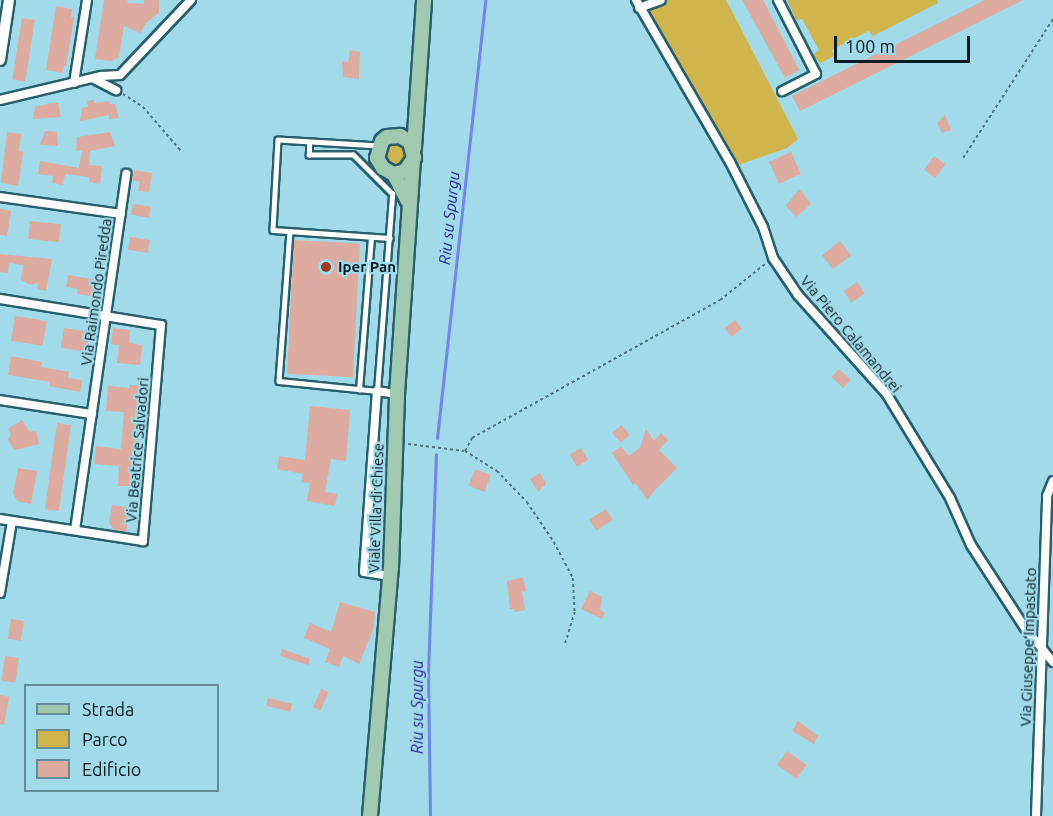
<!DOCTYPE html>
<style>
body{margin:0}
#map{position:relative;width:1053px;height:816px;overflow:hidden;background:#a1dae8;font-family:Ubuntu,sans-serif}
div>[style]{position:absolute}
.green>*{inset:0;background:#d0b54d}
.round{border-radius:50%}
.stream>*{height:3px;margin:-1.5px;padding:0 1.5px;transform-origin:1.5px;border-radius:1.5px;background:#7584e9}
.building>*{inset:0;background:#ddab9f;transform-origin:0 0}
.path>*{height:1.5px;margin-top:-0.75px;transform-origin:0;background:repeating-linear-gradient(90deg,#4f7680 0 3px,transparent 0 6px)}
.roads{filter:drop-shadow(2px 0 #275f6c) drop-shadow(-2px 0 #275f6c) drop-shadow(0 2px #275f6c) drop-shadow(0 -2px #275f6c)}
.service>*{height:4.5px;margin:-2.25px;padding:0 2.25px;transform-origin:2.25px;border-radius:2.25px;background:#fff}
.minor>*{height:8px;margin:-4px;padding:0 4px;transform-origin:4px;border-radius:4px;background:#fff}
.tertiary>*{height:10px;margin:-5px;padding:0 5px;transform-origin:5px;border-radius:5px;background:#fff}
.primary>*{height:14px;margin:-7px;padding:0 7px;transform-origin:7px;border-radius:7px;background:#a0caaf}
.dots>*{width:16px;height:16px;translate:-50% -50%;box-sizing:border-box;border:3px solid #a1dae8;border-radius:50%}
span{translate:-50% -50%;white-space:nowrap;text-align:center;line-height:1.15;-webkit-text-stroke:4.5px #a1dae8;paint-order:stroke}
.poi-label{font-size:15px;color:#051c22;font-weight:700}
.left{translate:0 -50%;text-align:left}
.street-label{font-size:15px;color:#051c22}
.water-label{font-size:16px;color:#261d93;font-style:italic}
.legend{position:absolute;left:24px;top:684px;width:195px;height:108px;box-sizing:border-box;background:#a1dae8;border:2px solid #638e99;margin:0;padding:8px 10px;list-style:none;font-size:18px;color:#051c22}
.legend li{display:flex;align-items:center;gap:12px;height:30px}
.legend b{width:30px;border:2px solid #638e99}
.scale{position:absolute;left:834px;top:36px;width:136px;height:27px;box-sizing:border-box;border:3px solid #051c22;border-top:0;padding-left:8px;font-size:18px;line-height:21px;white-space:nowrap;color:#051c22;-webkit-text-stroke:4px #a1dae8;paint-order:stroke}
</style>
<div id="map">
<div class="green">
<i style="clip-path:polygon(667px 0,726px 0,798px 139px,787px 148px,738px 165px,646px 10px)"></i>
<i style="clip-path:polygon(787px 0,937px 0,938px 3px,873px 36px,869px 31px,850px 40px,832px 50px,834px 56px,820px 63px,813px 55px,819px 50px,802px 19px,796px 20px)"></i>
<i class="round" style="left:384px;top:142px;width:24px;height:24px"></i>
</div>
<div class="stream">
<i style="left:437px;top:438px;width:441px;rotate:-83.7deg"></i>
<i style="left:430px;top:816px;width:144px;rotate:-90.8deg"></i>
<i style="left:428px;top:672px;width:218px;rotate:-87.9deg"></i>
</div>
<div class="building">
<i style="clip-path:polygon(104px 0,128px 0,127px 3px,144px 4px,144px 0,159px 0,159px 13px,147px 22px,140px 33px,124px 26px,119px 57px,112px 61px,95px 59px)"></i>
<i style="clip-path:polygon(742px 0,763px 0,799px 70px,785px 78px)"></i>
<i style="clip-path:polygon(985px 0,1023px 0,800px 111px,792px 96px)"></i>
<i style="clip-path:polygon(56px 6px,72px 9px,71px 17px,74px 17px,66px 66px,64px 66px,63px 73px,46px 70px)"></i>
<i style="left:22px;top:18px;width:13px;height:62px;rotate:9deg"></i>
<i style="clip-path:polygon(350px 50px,360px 52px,359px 79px,343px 77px,342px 61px,348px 62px)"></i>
<i style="clip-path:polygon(94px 100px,94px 103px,109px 101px,110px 104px,115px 104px,119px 118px,109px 119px,109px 115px,80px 121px,82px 108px,88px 107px,87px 101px)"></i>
<i style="clip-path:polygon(50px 103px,58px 103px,61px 117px,33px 119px,35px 107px)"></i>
<i style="clip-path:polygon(945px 115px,951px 130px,942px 133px,937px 123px)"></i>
<i style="clip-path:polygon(45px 131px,57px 132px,58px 146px,40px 145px)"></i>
<i style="clip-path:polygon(7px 132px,21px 134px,19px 151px,23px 152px,18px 186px,1px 183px)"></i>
<i style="clip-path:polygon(110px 132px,115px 146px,90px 151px,89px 165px,102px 166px,100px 184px,89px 182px,89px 177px,65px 174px,63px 185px,52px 183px,53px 176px,38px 174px,40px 161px,79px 168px,82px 150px,76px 151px,77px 137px)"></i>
<i style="left:791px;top:152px;width:24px;height:24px;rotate:66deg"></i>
<i style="left:934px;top:156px;width:14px;height:17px;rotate:36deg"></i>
<i style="clip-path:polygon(134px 170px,152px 173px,149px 192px,138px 191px,140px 182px,132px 180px)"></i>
<i style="clip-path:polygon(799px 189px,811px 204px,796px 217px,786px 206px)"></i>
<i style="left:133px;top:204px;width:18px;height:11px;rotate:9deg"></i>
<i style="clip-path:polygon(0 209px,11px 211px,7px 236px,0 235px)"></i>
<i style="left:30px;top:221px;width:31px;height:18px;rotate:6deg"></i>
<i style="left:130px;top:237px;width:20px;height:13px;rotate:9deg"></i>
<i style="left:294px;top:240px;width:66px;height:134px;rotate:3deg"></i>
<i style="left:840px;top:241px;width:18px;height:23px;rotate:52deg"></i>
<i style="clip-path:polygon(0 254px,52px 259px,46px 291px,37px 289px,38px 283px,30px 285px,21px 280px,23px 265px,9px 263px,8px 273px,0 272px)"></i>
<i style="clip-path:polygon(68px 275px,98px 280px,95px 297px,77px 294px,78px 289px,66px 287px)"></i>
<i style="left:857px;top:282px;width:14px;height:16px;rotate:56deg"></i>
<i style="left:15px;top:316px;width:32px;height:25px;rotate:9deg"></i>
<i style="left:735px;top:320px;width:11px;height:13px;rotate:52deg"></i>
<i style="left:64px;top:328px;width:26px;height:20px;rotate:9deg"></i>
<i style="clip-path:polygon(113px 328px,130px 330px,129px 343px,142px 345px,140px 365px,117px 363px,119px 345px,111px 344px)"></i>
<i style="clip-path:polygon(11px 356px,42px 362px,41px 367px,69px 372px,68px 378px,82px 380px,80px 392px,49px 386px,50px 382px,8px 375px)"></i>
<i style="left:839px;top:369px;width:16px;height:11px;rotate:43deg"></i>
<i style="clip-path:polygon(129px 385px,141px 386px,132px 486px,118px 486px,119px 466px,94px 464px,96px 446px,121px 449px,124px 412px,106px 411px,108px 386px,129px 388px)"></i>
<i style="clip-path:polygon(310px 406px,350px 410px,346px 461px,331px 459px,325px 492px,337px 494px,335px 506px,307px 501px,310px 483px,301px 482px,303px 474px,277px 469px,279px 456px,305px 460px)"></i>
<i style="clip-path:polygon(22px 420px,30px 432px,36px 431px,39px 444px,14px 450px,8px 440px,11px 434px,8px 429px)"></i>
<i style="left:57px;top:423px;width:14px;height:87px;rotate:8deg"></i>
<i style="left:621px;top:425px;width:13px;height:12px;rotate:48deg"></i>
<i style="clip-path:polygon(646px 429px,654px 441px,661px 433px,668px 440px,659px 450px,677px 468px,652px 493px,648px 500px,635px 483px,633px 485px,612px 453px,621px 446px,629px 456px,640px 448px)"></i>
<i style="left:581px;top:448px;width:14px;height:13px;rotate:60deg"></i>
<i style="clip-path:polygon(18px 468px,37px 471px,31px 504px,17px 501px,13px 493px)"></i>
<i style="left:475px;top:469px;width:17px;height:18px;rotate:21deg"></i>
<i style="clip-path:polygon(540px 473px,546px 484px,538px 492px,530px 479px)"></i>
<i style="clip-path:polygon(112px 505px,130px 508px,126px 532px,114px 530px,109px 523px)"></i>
<i style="left:606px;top:509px;width:13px;height:20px;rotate:58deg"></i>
<i style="clip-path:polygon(523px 577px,526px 591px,522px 592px,525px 610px,515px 612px,514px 609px,510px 609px,507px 581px)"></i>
<i style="clip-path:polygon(590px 591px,602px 597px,600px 610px,605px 613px,602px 619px,581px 609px)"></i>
<i style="clip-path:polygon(340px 602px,375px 612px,373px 630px,359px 664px,343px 656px,339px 667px,325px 662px,330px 649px,304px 638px,310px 623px,331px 632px)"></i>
<i style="left:11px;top:619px;width:13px;height:20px;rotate:9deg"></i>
<i style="clip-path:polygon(282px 649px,310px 659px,308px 665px,280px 656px)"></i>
<i style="left:5px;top:656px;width:14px;height:25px;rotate:8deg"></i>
<i style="left:321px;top:689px;width:8px;height:20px;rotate:23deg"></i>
<i style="clip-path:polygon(0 695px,9px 697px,4px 725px,0 724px)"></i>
<i style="left:268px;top:698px;width:25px;height:8px;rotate:14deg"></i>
<i style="clip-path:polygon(798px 721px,818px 736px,814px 744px,792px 731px)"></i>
<i style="left:787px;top:751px;width:24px;height:17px;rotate:36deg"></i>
</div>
<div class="path">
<i style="left:123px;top:94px;width:24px;rotate:33deg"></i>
<i style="left:143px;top:107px;width:60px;rotate:49.1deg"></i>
<i style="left:963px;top:158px;width:166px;rotate:-57.1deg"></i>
<i style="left:408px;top:444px;width:57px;rotate:7deg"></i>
<i style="left:465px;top:451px;width:38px;rotate:32deg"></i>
<i style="left:497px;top:471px;width:43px;rotate:45.9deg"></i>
<i style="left:527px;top:502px;width:48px;rotate:56deg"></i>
<i style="left:554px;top:542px;width:41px;rotate:62.2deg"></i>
<i style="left:573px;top:578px;width:34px;rotate:87deg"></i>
<i style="left:575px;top:612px;width:34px;rotate:107deg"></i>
<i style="left:465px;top:451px;width:15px;rotate:-62deg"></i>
<i style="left:472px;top:438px;width:284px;rotate:-29.1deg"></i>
<i style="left:720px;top:300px;width:58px;rotate:-38.7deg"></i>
</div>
<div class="roads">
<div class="service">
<i style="left:379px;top:146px;width:101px;rotate:-176.6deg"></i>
<i style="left:278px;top:140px;width:90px;rotate:93.2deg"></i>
<i style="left:273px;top:230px;width:117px;rotate:3.9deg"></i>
<i style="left:290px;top:231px;width:150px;rotate:94.2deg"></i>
<i style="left:279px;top:381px;width:99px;rotate:5.8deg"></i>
<i style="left:377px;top:391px;width:198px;rotate:-85.6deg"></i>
<i style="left:392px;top:194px;width:55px;rotate:-135deg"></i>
<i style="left:353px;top:155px;width:44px;rotate:180deg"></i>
<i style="left:309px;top:155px;width:12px;rotate:-90deg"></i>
<i style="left:359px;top:390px;width:153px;rotate:-85.5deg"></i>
</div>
<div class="minor">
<i style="left:636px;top:0;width:187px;rotate:59.9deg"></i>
<i style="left:730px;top:162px;width:73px;rotate:63.1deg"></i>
<i style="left:763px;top:227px;width:33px;rotate:72deg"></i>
<i style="left:773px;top:258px;width:45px;rotate:56deg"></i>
<i style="left:798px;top:295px;width:132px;rotate:48.1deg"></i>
<i style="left:886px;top:393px;width:123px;rotate:58.6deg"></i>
<i style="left:950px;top:498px;width:51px;rotate:65.9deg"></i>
<i style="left:971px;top:545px;width:99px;rotate:57deg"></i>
<i style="left:1025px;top:628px;width:44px;rotate:50.5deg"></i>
<i style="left:778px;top:0;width:83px;rotate:62.8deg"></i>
<i style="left:816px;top:74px;width:38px;rotate:153deg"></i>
<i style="left:639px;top:8px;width:23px;rotate:-20deg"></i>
<i style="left:94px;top:79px;width:25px;rotate:27deg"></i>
<i style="left:74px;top:83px;width:84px;rotate:-81.1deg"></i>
<i style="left:0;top:100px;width:104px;rotate:-13.4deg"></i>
<i style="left:101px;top:76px;width:19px;rotate:-3deg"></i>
<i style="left:120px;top:75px;width:103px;rotate:-46.6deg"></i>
<i style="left:0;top:197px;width:122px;rotate:8deg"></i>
<i style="left:0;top:299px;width:163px;rotate:9.2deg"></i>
<i style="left:161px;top:325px;width:217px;rotate:94.8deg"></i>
<i style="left:143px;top:541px;width:145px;rotate:-171.3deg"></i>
<i style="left:0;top:400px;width:93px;rotate:8.7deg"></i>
<i style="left:75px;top:530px;width:360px;rotate:-81.8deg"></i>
<i style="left:390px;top:576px;width:26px;rotate:-171deg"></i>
<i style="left:364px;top:572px;width:181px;rotate:-85.9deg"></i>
<i style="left:377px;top:391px;width:20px;rotate:9deg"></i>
<i style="left:0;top:593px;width:73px;rotate:-80.5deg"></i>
<i style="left:1036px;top:816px;width:320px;rotate:-88deg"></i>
<i style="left:1047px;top:496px;width:16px;rotate:-68deg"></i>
</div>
<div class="tertiary">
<i style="left:0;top:60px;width:61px;rotate:-81.5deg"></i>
</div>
<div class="primary">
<i style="left:414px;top:148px;width:148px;rotate:-86.1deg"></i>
<i style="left:394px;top:174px;width:11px;rotate:-15deg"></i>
<i style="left:405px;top:171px;width:16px;rotate:-55deg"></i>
<i style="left:414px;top:158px;width:16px;rotate:-104deg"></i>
<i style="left:410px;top:142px;width:12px;rotate:-149deg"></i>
<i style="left:400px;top:136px;width:13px;rotate:176deg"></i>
<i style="left:387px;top:137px;width:6px;rotate:141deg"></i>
<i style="left:382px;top:141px;width:18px;rotate:106deg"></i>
<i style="left:377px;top:158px;width:12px;rotate:59deg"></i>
<i style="left:383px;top:168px;width:13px;rotate:29deg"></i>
<i style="left:394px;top:174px;width:30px;rotate:63deg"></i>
<i style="left:370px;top:816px;width:249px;rotate:-85.2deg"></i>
<i style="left:391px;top:568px;width:174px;rotate:-88deg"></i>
<i style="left:397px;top:394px;width:233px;rotate:-86.1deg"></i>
</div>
</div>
<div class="dots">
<i style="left:326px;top:267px;background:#a23920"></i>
</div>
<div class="poi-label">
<span class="left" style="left:338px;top:267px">Iper Pan</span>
</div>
<div class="street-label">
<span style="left:96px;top:292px;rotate:-82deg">Via Raimondo Piredda</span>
<span style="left:851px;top:334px;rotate:50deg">Via Piero Calamandrei</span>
<span style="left:137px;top:450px;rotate:-85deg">Via Beatrice Salvadori</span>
<span style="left:376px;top:508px;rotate:-88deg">Viale Villa di Chiese</span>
<span style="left:1028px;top:647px;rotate:-88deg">Via Giuseppe Impastato</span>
</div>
<div class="water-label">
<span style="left:449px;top:218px;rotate:-84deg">Riu su Spurgu</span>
<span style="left:417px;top:707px;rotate:-90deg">Riu su Spurgu</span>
</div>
<ul class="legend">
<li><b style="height:8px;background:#a0caaf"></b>Strada</li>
<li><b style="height:16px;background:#d0b54d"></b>Parco</li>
<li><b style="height:16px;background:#ddab9f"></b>Edificio</li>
</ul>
<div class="scale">100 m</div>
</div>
